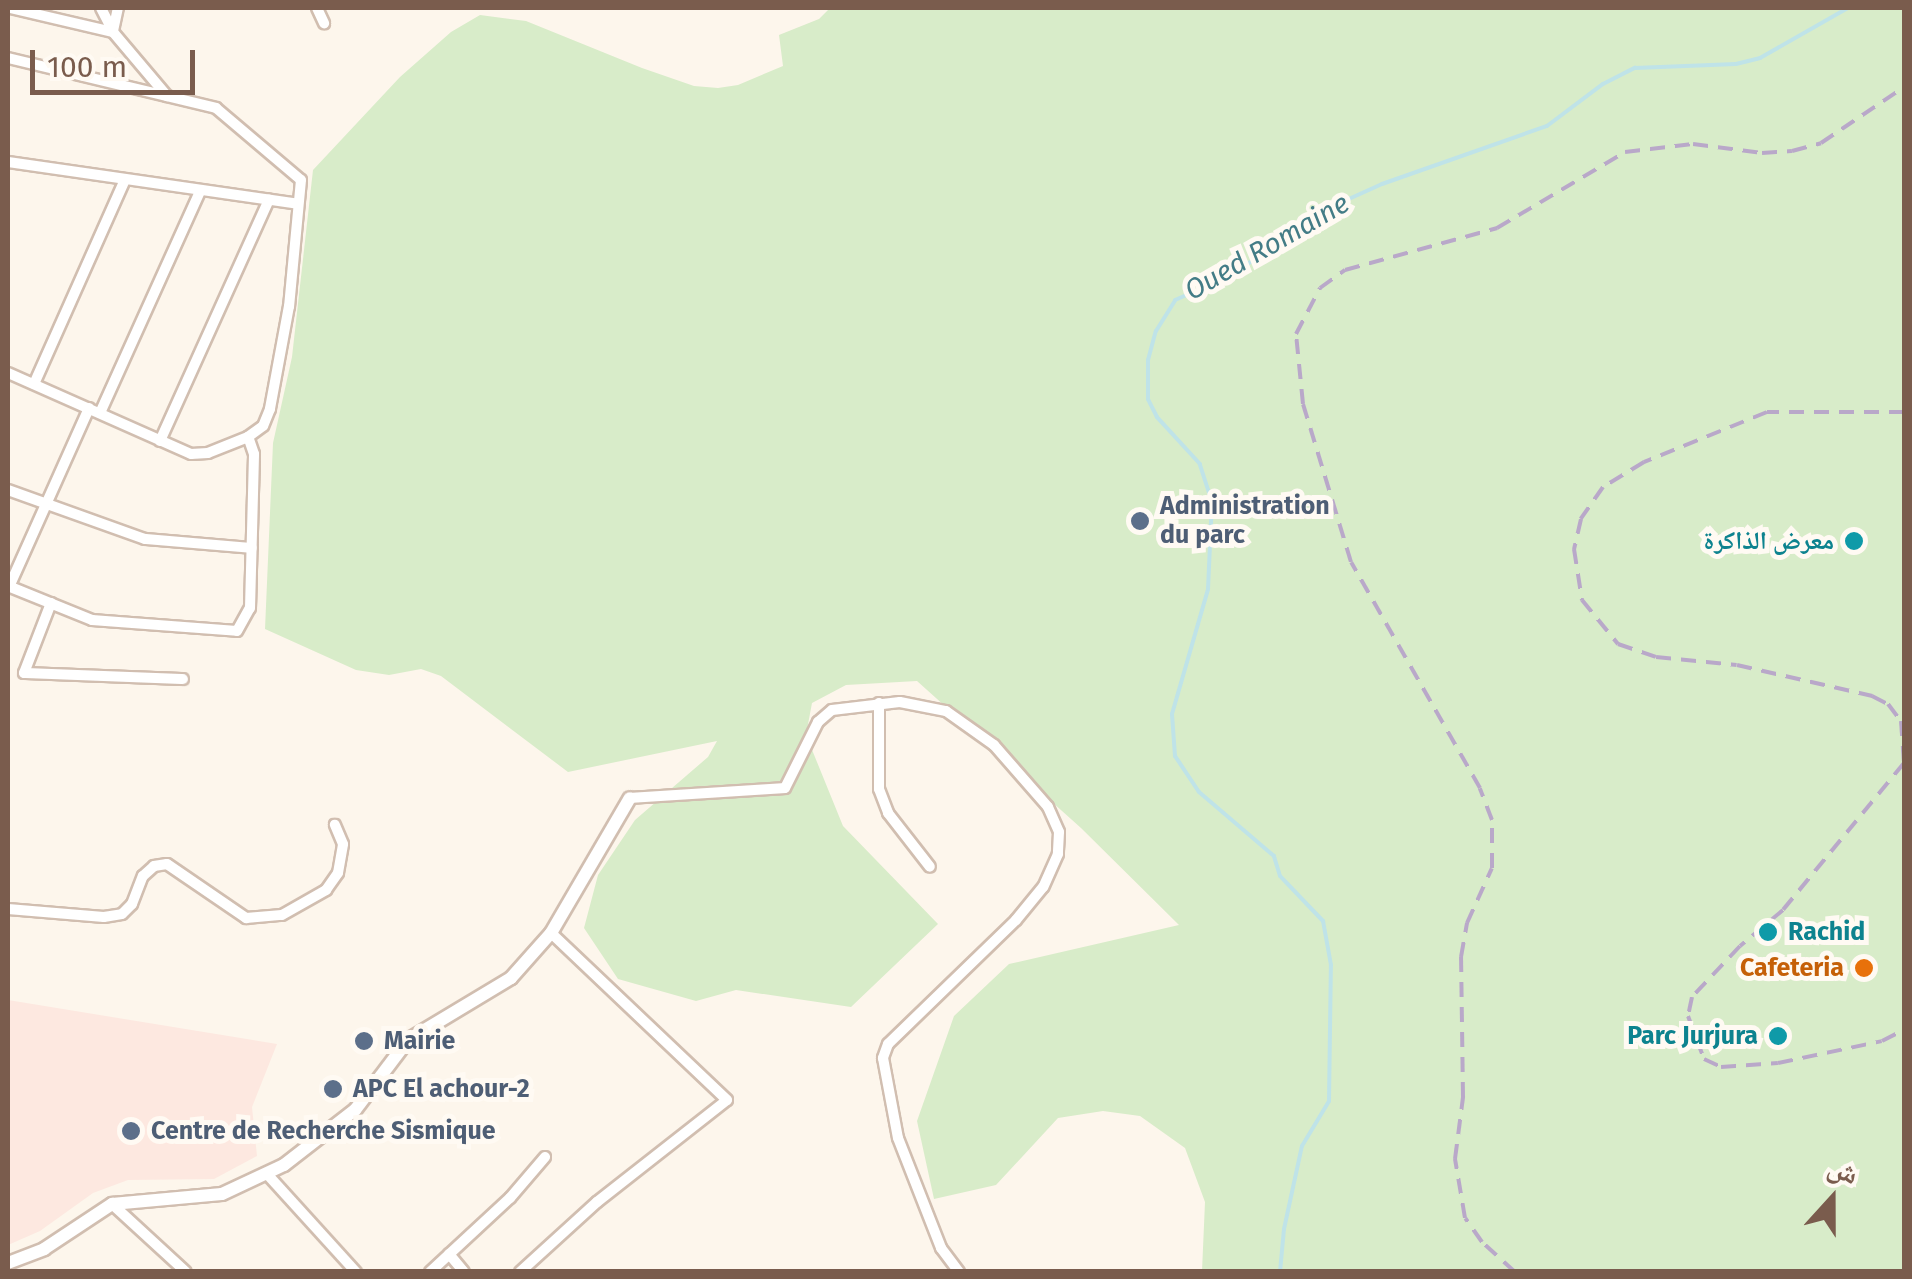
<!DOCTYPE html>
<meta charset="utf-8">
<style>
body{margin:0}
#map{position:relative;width:1912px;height:1279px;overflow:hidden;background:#fdf6ec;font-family:"Fira Sans","Noto Naskh Arabic",sans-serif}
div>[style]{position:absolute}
.commercial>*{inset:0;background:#fde8e0}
.green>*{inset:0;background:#d8ecc9}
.stream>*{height:4px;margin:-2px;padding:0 2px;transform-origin:2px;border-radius:2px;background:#bfe3e8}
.roads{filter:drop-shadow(2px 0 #d1beb0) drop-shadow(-2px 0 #d1beb0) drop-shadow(0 2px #d1beb0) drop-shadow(0 -2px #d1beb0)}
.minor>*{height:10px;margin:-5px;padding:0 5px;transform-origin:5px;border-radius:5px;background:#fff}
.tertiary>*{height:12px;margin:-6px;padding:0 6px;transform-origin:6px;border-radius:6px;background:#fff}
.rail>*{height:4px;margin-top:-2px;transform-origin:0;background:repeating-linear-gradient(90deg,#b9a8c9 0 15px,transparent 0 25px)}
.dots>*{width:28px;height:28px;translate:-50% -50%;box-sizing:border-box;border:5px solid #fffaf3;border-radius:50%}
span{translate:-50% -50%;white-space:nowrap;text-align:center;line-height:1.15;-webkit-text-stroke:10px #fffaf3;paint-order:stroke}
.service-label{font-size:25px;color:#4e5e75;font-weight:700}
.left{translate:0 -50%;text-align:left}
.culture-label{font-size:25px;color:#0d838f;font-weight:700}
.right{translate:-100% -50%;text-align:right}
.food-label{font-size:25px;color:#c56008;font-weight:700}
.water-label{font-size:28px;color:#437c86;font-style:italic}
.frame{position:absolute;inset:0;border:10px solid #7a5c4d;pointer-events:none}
.north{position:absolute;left:1782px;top:1149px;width:100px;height:100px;-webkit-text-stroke:8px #fffaf3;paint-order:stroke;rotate:21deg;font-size:28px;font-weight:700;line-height:40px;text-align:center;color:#7a5c4d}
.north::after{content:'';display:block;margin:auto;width:35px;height:45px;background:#7a5c4d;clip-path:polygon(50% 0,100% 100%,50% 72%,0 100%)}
.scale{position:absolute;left:30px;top:50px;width:165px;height:45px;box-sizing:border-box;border:5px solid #7a5c4d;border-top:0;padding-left:12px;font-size:30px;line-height:35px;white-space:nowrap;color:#7a5c4d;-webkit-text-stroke:8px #fffaf3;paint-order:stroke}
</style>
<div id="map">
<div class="commercial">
<i style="clip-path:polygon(8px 1000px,277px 1044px,252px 1107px,257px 1156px,214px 1179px,128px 1180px,93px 1193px,40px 1231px,8px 1245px)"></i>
</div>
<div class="green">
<i style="clip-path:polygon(830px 8px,1904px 8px,1904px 1271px,1202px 1271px,1205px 1202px,1185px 1148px,1140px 1116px,1103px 1111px,1058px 1118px,996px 1185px,934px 1199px,917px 1121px,954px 1016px,1009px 964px,1179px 925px,1081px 828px,917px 681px,846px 685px,812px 703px,806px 735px,843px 826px,938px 924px,851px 1007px,736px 990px,696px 1001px,618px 979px,584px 928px,598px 875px,635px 820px,708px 757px,717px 741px,568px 772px,441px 676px,421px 669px,389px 675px,356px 670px,265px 629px,273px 443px,292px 357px,313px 170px,400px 77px,451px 32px,480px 15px,526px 21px,642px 68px,694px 86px,718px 88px,738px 85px,783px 66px,779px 35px,819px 19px)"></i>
</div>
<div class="stream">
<i style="left:1280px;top:1272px;width:43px;rotate:-84.7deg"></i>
<i style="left:1284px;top:1229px;width:85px;rotate:-77.8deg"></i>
<i style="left:1302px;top:1146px;width:52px;rotate:-59deg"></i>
<i style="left:1329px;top:1101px;width:136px;rotate:-89.2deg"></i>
<i style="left:1331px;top:965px;width:45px;rotate:-100.3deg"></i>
<i style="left:1323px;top:921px;width:62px;rotate:-133.7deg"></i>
<i style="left:1280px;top:876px;width:21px;rotate:-107deg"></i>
<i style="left:1274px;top:856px;width:99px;rotate:-139.5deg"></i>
<i style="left:1199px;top:792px;width:43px;rotate:-123.7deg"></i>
<i style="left:1175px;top:756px;width:42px;rotate:-94.1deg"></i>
<i style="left:1172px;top:714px;width:130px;rotate:-73.9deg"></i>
<i style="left:1208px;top:589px;width:87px;rotate:-87.4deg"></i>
<i style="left:1212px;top:502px;width:40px;rotate:-108deg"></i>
<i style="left:1200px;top:464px;width:64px;rotate:-132.5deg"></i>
<i style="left:1157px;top:417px;width:20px;rotate:-117deg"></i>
<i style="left:1148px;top:399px;width:39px;rotate:-90deg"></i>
<i style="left:1148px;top:360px;width:30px;rotate:-75deg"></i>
<i style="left:1156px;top:331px;width:36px;rotate:-58deg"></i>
<i style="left:1175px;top:300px;width:60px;rotate:-23.6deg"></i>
<i style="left:1230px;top:276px;width:122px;rotate:-34.3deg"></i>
<i style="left:1331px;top:207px;width:56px;rotate:-24.3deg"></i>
<i style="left:1382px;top:184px;width:175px;rotate:-19.4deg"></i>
<i style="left:1547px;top:126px;width:70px;rotate:-36.9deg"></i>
<i style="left:1603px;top:84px;width:36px;rotate:-27deg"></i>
<i style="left:1635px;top:68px;width:101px;rotate:-2.3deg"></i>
<i style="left:1736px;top:64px;width:25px;rotate:-14deg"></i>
<i style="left:1760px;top:58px;width:101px;rotate:-29.6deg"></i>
</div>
<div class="roads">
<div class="minor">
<i style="left:10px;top:8px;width:106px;rotate:13.1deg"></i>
<i style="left:113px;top:32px;width:84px;rotate:49.8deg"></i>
<i style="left:101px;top:8px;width:27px;rotate:63deg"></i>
<i style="left:317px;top:8px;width:17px;rotate:65deg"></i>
<i style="left:113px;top:31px;width:24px;rotate:-78deg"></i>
<i style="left:8px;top:58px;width:214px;rotate:13.5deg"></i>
<i style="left:216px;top:108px;width:111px;rotate:40.3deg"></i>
<i style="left:301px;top:180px;width:127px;rotate:95.4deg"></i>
<i style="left:289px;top:306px;width:105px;rotate:100.5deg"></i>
<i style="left:270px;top:409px;width:18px;rotate:112deg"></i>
<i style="left:263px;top:426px;width:19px;rotate:144deg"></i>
<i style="left:248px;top:437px;width:43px;rotate:158.2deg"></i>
<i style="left:208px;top:453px;width:17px;rotate:177deg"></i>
<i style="left:191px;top:454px;width:200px;rotate:-156.1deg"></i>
<i style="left:8px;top:162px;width:293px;rotate:8.2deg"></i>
<i style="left:34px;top:384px;width:221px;rotate:-66deg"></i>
<i style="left:100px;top:413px;width:243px;rotate:-65.7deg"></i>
<i style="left:160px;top:441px;width:265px;rotate:-65.7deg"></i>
<i style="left:8px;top:490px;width:145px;rotate:19.7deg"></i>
<i style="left:145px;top:539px;width:107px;rotate:4.8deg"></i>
<i style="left:8px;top:586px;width:91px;rotate:22deg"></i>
<i style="left:92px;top:620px;width:145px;rotate:4.3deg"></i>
<i style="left:237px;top:631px;width:26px;rotate:-61deg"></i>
<i style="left:250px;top:608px;width:154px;rotate:-88.5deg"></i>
<i style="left:254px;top:454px;width:18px;rotate:-109deg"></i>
<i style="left:9px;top:587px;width:196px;rotate:-65.9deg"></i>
<i style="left:51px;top:603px;width:75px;rotate:111.1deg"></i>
<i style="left:24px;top:673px;width:159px;rotate:2.2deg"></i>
<i style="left:879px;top:703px;width:86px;rotate:90deg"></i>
<i style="left:879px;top:789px;width:26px;rotate:69deg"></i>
<i style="left:888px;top:813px;width:68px;rotate:52.1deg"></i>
<i style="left:630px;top:798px;width:155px;rotate:-3.7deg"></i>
<i style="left:785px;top:788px;width:74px;rotate:-63.4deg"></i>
<i style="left:818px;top:722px;width:18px;rotate:-41deg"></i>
<i style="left:832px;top:710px;width:68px;rotate:-6.7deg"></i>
<i style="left:900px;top:702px;width:47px;rotate:11.1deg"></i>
<i style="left:946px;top:711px;width:59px;rotate:35.3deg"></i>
<i style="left:994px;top:745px;width:82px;rotate:48.9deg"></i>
<i style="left:1048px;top:807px;width:27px;rotate:66deg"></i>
<i style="left:1059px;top:832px;width:22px;rotate:93deg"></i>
<i style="left:1058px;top:854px;width:36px;rotate:114deg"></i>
<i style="left:1043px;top:887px;width:43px;rotate:129.3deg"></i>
<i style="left:1016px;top:920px;width:178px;rotate:135.9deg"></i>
<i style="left:888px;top:1044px;width:15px;rotate:110deg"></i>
<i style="left:883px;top:1058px;width:81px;rotate:79.4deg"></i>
<i style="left:898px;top:1138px;width:118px;rotate:68.6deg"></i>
<i style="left:941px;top:1248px;width:30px;rotate:53deg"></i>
<i style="left:8px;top:909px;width:96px;rotate:4.8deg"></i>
<i style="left:104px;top:917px;width:18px;rotate:-9deg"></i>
<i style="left:122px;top:914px;width:14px;rotate:-45deg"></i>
<i style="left:132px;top:904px;width:30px;rotate:-69deg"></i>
<i style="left:143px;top:876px;width:15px;rotate:-42deg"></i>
<i style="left:154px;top:866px;width:13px;rotate:-9deg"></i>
<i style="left:167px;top:864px;width:96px;rotate:34.4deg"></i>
<i style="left:246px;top:918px;width:36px;rotate:-5deg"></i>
<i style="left:282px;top:915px;width:51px;rotate:-29.6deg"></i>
<i style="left:326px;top:890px;width:21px;rotate:-55deg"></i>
<i style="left:338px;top:873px;width:29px;rotate:-80deg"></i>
<i style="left:343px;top:844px;width:21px;rotate:-113deg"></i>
<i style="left:268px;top:1175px;width:131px;rotate:47.8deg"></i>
<i style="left:112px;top:1204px;width:100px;rotate:42.6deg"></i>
<i style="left:449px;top:1254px;width:23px;rotate:50deg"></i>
<i style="left:430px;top:1272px;width:109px;rotate:-42.8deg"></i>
<i style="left:510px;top:1198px;width:54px;rotate:-49.5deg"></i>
<i style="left:520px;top:1272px;width:104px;rotate:-42.3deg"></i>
<i style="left:597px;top:1202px;width:165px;rotate:-38.1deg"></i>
<i style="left:727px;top:1100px;width:243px;rotate:-136.5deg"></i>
</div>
<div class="tertiary">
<i style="left:8px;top:1263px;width:39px;rotate:-21deg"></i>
<i style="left:44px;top:1249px;width:82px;rotate:-33.5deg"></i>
<i style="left:112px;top:1204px;width:110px;rotate:-5.2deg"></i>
<i style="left:222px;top:1194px;width:68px;rotate:-25.1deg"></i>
<i style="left:284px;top:1165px;width:90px;rotate:-37.8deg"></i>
<i style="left:355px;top:1110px;width:88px;rotate:-52.9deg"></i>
<i style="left:408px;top:1040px;width:120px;rotate:-31deg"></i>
<i style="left:511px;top:978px;width:60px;rotate:-48.4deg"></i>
<i style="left:551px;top:933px;width:156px;rotate:-59.7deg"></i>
</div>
</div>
<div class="rail">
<i style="left:1904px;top:412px;width:137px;rotate:180deg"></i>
<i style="left:1767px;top:412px;width:133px;rotate:157.9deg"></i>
<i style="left:1644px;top:462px;width:48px;rotate:148.6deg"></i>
<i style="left:1603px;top:487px;width:39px;rotate:125deg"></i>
<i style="left:1581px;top:519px;width:31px;rotate:103deg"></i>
<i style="left:1574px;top:549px;width:52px;rotate:81.1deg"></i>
<i style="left:1582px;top:600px;width:57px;rotate:50.7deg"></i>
<i style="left:1618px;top:644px;width:40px;rotate:18.9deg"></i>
<i style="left:1656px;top:657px;width:81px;rotate:5.6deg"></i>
<i style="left:1737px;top:665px;width:139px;rotate:12.9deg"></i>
<i style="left:1872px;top:696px;width:18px;rotate:27deg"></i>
<i style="left:1888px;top:704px;width:21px;rotate:53deg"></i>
<i style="left:1901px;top:721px;width:42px;rotate:85.9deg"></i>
<i style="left:1904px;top:763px;width:190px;rotate:129.5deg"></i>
<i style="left:1783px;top:910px;width:56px;rotate:140.1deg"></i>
<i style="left:1740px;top:946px;width:70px;rotate:133.3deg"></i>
<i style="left:1692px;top:997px;width:19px;rotate:102deg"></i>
<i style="left:1688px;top:1016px;width:46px;rotate:69.6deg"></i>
<i style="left:1704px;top:1059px;width:19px;rotate:25deg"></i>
<i style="left:1721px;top:1067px;width:57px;rotate:-4deg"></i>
<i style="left:1778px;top:1063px;width:106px;rotate:-11.9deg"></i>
<i style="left:1882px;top:1041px;width:25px;rotate:-27deg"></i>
<i style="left:1515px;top:1272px;width:45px;rotate:-137.7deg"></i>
<i style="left:1482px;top:1242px;width:29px;rotate:-125deg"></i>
<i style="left:1465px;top:1218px;width:60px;rotate:-99.6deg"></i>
<i style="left:1455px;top:1159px;width:63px;rotate:-82.6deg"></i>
<i style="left:1463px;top:1097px;width:140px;rotate:-90.8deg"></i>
<i style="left:1461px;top:957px;width:35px;rotate:-80deg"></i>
<i style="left:1467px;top:923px;width:60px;rotate:-65.6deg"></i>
<i style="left:1492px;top:868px;width:48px;rotate:-90deg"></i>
<i style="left:1492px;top:820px;width:34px;rotate:-111deg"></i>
<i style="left:1480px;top:788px;width:260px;rotate:-119.7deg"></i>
<i style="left:1351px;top:562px;width:165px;rotate:-106.9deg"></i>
<i style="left:1303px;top:404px;width:70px;rotate:-95.7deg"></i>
<i style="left:1296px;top:334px;width:52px;rotate:-62.4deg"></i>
<i style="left:1320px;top:288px;width:31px;rotate:-36deg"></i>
<i style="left:1345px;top:270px;width:158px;rotate:-15.4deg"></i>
<i style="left:1497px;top:228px;width:149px;rotate:-30.7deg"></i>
<i style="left:1625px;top:152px;width:68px;rotate:-6.7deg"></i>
<i style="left:1693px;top:144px;width:70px;rotate:7.4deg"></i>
<i style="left:1762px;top:153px;width:30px;rotate:-4deg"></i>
<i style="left:1792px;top:151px;width:30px;rotate:-15deg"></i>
<i style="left:1821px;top:143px;width:100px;rotate:-34deg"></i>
</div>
<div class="dots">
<i style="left:1140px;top:521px;background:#5c6f8a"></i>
<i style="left:1854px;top:541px;background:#0f9aa8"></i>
<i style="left:1768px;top:932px;background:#0f9aa8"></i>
<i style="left:1864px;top:968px;background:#e8710a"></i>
<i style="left:1778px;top:1036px;background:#0f9aa8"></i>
<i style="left:364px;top:1041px;background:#5c6f8a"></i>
<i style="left:333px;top:1089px;background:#5c6f8a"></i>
<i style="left:131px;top:1131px;background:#5c6f8a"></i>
</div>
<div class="service-label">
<span class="left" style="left:1160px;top:521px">Administration<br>du parc</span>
<span class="left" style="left:384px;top:1041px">Mairie</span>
<span class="left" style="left:353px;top:1089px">APC El achour-2</span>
<span class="left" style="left:151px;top:1131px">Centre de Recherche Sismique</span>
</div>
<div class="culture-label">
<span class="right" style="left:1834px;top:541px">معرض الذاكرة</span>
<span class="left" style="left:1788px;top:932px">Rachid</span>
<span class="right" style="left:1758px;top:1036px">Parc Jurjura</span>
</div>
<div class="food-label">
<span class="right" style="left:1844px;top:968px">Cafeteria</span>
</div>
<div class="water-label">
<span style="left:1267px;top:247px;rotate:-30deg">Oued Romaine</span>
</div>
<div class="frame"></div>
<div class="north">ش</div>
<div class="scale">100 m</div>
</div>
